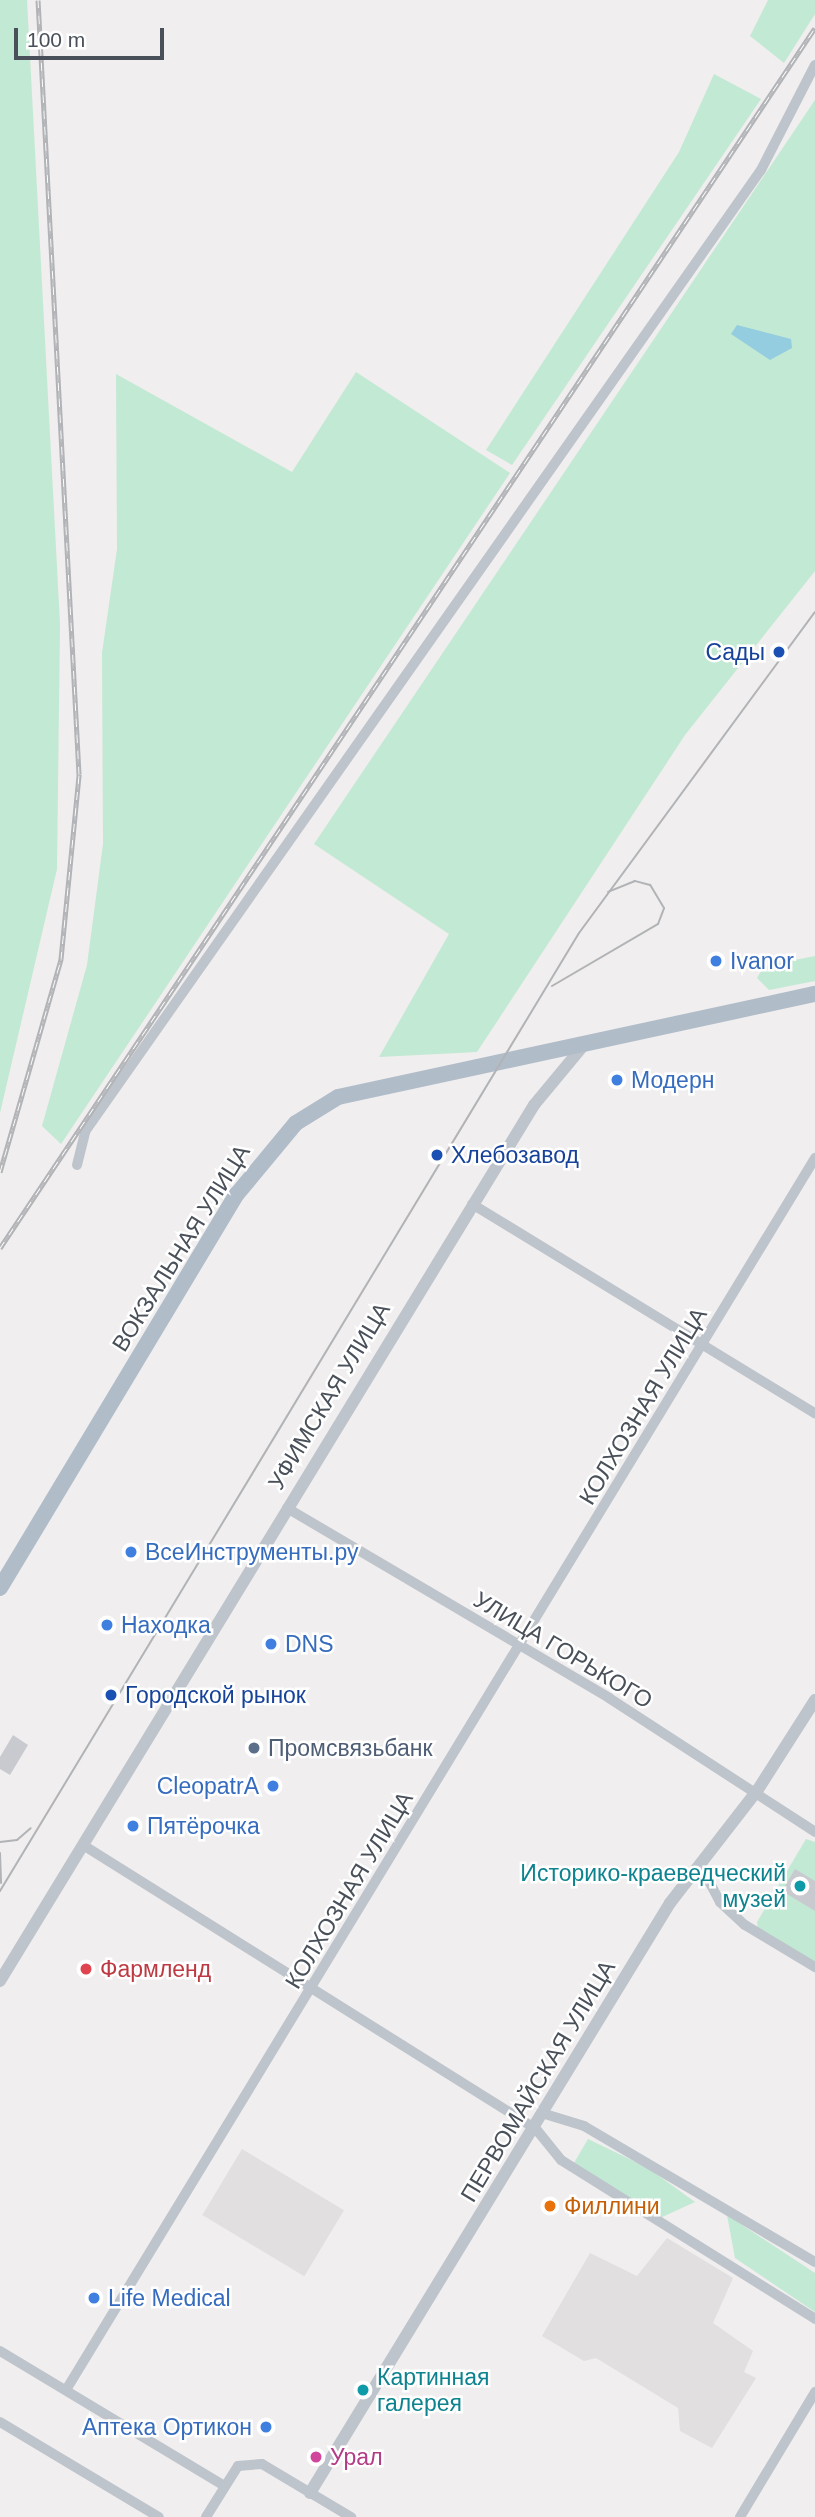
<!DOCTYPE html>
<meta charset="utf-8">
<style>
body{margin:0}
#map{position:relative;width:815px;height:2517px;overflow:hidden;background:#f0eeee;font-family:Helvetica,sans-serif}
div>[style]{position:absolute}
.education>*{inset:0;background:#e1dfdf;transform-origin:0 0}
.green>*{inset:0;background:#c2e9d3}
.water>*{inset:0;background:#94cce0}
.building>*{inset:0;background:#c9cad0}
.minor>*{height:10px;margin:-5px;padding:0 5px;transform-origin:5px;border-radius:5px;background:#bec4cb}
.tertiary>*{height:12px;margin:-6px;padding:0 6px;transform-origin:6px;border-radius:6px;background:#bec4cb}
.primary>*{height:16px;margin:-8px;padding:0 8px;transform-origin:8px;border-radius:8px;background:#b1bcc9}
.tram>*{height:2px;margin:-1px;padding:0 1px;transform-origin:1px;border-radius:1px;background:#b1b3b7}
.rail>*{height:5px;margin-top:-2.5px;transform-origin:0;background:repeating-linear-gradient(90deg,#fff 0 8px,#b1b3b7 0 16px);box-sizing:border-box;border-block:2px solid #b1b3b7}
.dots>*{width:19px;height:19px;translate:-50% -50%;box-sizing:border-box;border:4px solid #fff;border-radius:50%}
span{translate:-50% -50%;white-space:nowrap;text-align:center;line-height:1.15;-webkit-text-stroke:5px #fff;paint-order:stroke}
.transit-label{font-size:23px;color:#164399}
.right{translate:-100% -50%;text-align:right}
.left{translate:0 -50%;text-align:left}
.shop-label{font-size:23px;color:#366cbe}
.street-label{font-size:23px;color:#495059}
.service-label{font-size:23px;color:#4e5e75}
.culture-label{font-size:23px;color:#0d838f}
.health-label{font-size:23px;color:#be3a42}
.food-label{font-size:23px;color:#c56008}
.hotel-label{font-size:23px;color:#b23c85}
.scale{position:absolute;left:14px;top:28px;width:150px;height:32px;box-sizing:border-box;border:4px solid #495059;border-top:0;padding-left:9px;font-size:21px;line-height:24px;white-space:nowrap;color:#495059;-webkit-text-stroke:5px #fff;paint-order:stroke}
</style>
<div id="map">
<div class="education">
<i style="left:242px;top:2149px;width:119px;height:77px;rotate:31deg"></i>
<i style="clip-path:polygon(667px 2238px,733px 2278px,713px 2323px,753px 2351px,744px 2372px,756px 2378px,712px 2448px,680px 2431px,678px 2408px,596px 2358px,584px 2361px,542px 2336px,590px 2253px,637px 2276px)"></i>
</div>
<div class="green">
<i style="clip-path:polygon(0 0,27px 0,60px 624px,57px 869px,0 1113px)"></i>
<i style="clip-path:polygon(768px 0,815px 0,815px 14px,784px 63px,750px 36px)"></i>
<i style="clip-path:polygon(714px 74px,761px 99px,512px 465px,486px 450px,679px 152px)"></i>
<i style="clip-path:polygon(815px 100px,815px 571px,685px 735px,477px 1052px,379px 1057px,449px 934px,314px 844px)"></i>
<i style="clip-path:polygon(356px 372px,510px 473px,61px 1144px,42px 1126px,87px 965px,103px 844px,102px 653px,117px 549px,116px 374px,292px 472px)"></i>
<i style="clip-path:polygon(815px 956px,815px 981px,769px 990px,757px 978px,764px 966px)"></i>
<i style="clip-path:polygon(806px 1839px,815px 1842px,815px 1963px,758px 1929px,757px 1922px)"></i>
<i style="clip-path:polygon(588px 2139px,648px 2168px,695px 2202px,660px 2218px,574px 2163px)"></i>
<i style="clip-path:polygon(727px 2215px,815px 2273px,815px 2312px,735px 2258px)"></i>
</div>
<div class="water">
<i style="clip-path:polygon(737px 325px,791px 339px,792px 348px,770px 360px,731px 334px)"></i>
</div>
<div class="building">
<i style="clip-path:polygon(13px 1735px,28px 1745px,10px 1775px,0 1769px,0 1757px)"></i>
<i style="clip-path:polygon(795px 1869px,815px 1881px,815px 1911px,782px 1891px)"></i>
</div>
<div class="minor">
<i style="left:77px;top:1165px;width:36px;rotate:-76deg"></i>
<i style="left:86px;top:1130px;width:1174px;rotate:-54.89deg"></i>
<i style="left:761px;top:170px;width:118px;rotate:-62.8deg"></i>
<i style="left:472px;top:1204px;width:402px;rotate:31.4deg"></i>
<i style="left:287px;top:1508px;width:374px;rotate:30.5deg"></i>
<i style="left:609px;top:1698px;width:246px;rotate:33deg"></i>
<i style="left:83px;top:1845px;width:535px;rotate:32.08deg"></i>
<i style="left:536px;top:2129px;width:40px;rotate:51deg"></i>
<i style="left:561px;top:2160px;width:300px;rotate:32deg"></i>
<i style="left:701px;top:1866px;width:41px;rotate:62.2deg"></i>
<i style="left:720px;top:1902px;width:34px;rotate:43deg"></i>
<i style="left:745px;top:1925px;width:82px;rotate:31deg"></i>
<i style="left:545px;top:2114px;width:41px;rotate:17.1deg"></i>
<i style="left:584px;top:2126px;width:268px;rotate:30.5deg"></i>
<i style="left:0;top:2351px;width:262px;rotate:31deg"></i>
<i style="left:66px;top:2390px;width:1442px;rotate:-58.7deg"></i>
<i style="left:0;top:2422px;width:185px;rotate:30.9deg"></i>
<i style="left:206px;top:2517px;width:60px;rotate:-57.9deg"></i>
<i style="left:238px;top:2466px;width:24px;rotate:-5deg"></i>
<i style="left:262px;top:2464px;width:104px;rotate:30.8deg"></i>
<i style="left:740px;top:2517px;width:146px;rotate:-59deg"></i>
</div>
<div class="tertiary">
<i style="left:0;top:1981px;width:1026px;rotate:-58.63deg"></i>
<i style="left:534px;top:1105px;width:77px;rotate:-50.3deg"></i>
<i style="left:310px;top:2493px;width:691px;rotate:-58.61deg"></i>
<i style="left:670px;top:1903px;width:142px;rotate:-52.2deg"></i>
<i style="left:757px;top:1791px;width:108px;rotate:-57.5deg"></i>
</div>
<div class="primary">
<i style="left:0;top:1588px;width:460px;rotate:-59deg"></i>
<i style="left:237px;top:1194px;width:92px;rotate:-50.3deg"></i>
<i style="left:296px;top:1123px;width:49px;rotate:-31.8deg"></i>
<i style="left:338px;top:1097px;width:488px;rotate:-12.2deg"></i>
</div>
<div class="tram">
<i style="left:552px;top:986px;width:123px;rotate:-30.3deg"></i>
<i style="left:658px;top:924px;width:17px;rotate:-69deg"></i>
<i style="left:664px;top:908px;width:27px;rotate:-121deg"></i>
<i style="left:650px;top:885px;width:16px;rotate:-165deg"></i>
<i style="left:635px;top:881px;width:29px;rotate:158deg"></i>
<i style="left:0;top:1842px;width:17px;rotate:-7deg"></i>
<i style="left:17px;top:1840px;width:18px;rotate:-41deg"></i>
<i style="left:0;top:1853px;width:30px;rotate:88deg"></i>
<i style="left:0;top:1891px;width:1119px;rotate:-58.85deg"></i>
<i style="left:579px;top:933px;width:398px;rotate:-53.7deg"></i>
</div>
<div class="rail">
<i style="left:0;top:1172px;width:222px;rotate:-74deg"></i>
<i style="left:61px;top:959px;width:186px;rotate:-84.4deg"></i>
<i style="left:79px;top:774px;width:775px;rotate:-93.03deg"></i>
<i style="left:0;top:1248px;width:1467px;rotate:-56.26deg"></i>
</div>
<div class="dots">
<i style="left:779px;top:652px;background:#1a4fb4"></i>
<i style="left:716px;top:961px;background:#3f7fe0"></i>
<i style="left:617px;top:1080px;background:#3f7fe0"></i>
<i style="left:437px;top:1155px;background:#1a4fb4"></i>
<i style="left:131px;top:1552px;background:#3f7fe0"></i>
<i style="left:107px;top:1625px;background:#3f7fe0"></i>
<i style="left:271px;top:1644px;background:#3f7fe0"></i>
<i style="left:111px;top:1695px;background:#1a4fb4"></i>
<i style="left:254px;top:1748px;background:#5c6f8a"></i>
<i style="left:273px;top:1786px;background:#3f7fe0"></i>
<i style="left:133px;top:1826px;background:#3f7fe0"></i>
<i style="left:800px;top:1886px;background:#0f9aa8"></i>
<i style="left:86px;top:1969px;background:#e0444e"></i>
<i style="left:550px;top:2206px;background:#e8710a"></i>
<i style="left:94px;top:2298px;background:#3f7fe0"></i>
<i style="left:363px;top:2390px;background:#0f9aa8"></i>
<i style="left:266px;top:2427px;background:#3f7fe0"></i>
<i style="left:316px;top:2457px;background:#d1479c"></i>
</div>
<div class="transit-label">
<span class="right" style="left:765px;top:652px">Сады</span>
<span class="left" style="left:451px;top:1155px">Хлебозавод</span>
<span class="left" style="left:125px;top:1695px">Городской рынок</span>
</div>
<div class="shop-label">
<span class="left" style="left:730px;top:961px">Ivanor</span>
<span class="left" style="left:631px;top:1080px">Модерн</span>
<span class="left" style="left:145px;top:1552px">ВсеИнструменты.ру</span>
<span class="left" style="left:121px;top:1625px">Находка</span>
<span class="left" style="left:285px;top:1644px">DNS</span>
<span class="right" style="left:259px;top:1786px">CleopatrA</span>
<span class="left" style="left:147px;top:1826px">Пятёрочка</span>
<span class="left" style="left:108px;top:2298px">Life Medical</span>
<span class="right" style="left:252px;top:2427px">Аптека Ортикон</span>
</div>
<div class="street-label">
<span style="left:181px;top:1248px;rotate:-58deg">ВОКЗАЛЬНАЯ УЛИЦА</span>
<span style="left:329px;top:1396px;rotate:-59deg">УФИМСКАЯ УЛИЦА</span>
<span style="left:643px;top:1406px;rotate:-59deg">КОЛХОЗНАЯ УЛИЦА</span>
<span style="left:563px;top:1650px;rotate:31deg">УЛИЦА ГОРЬКОГО</span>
<span style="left:349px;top:1890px;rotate:-59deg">КОЛХОЗНАЯ УЛИЦА</span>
<span style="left:538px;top:2081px;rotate:-59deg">ПЕРВОМАЙСКАЯ УЛИЦА</span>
</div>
<div class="service-label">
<span class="left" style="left:268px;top:1748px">Промсвязьбанк</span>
</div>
<div class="culture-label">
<span class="right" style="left:786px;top:1886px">Историко-краеведческий<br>музей</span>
<span class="left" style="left:377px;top:2390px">Картинная<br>галерея</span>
</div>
<div class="health-label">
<span class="left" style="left:100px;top:1969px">Фармленд</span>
</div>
<div class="food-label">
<span class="left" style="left:564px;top:2206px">Филлини</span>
</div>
<div class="hotel-label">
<span class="left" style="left:330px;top:2457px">Урал</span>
</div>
<div class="scale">100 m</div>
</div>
